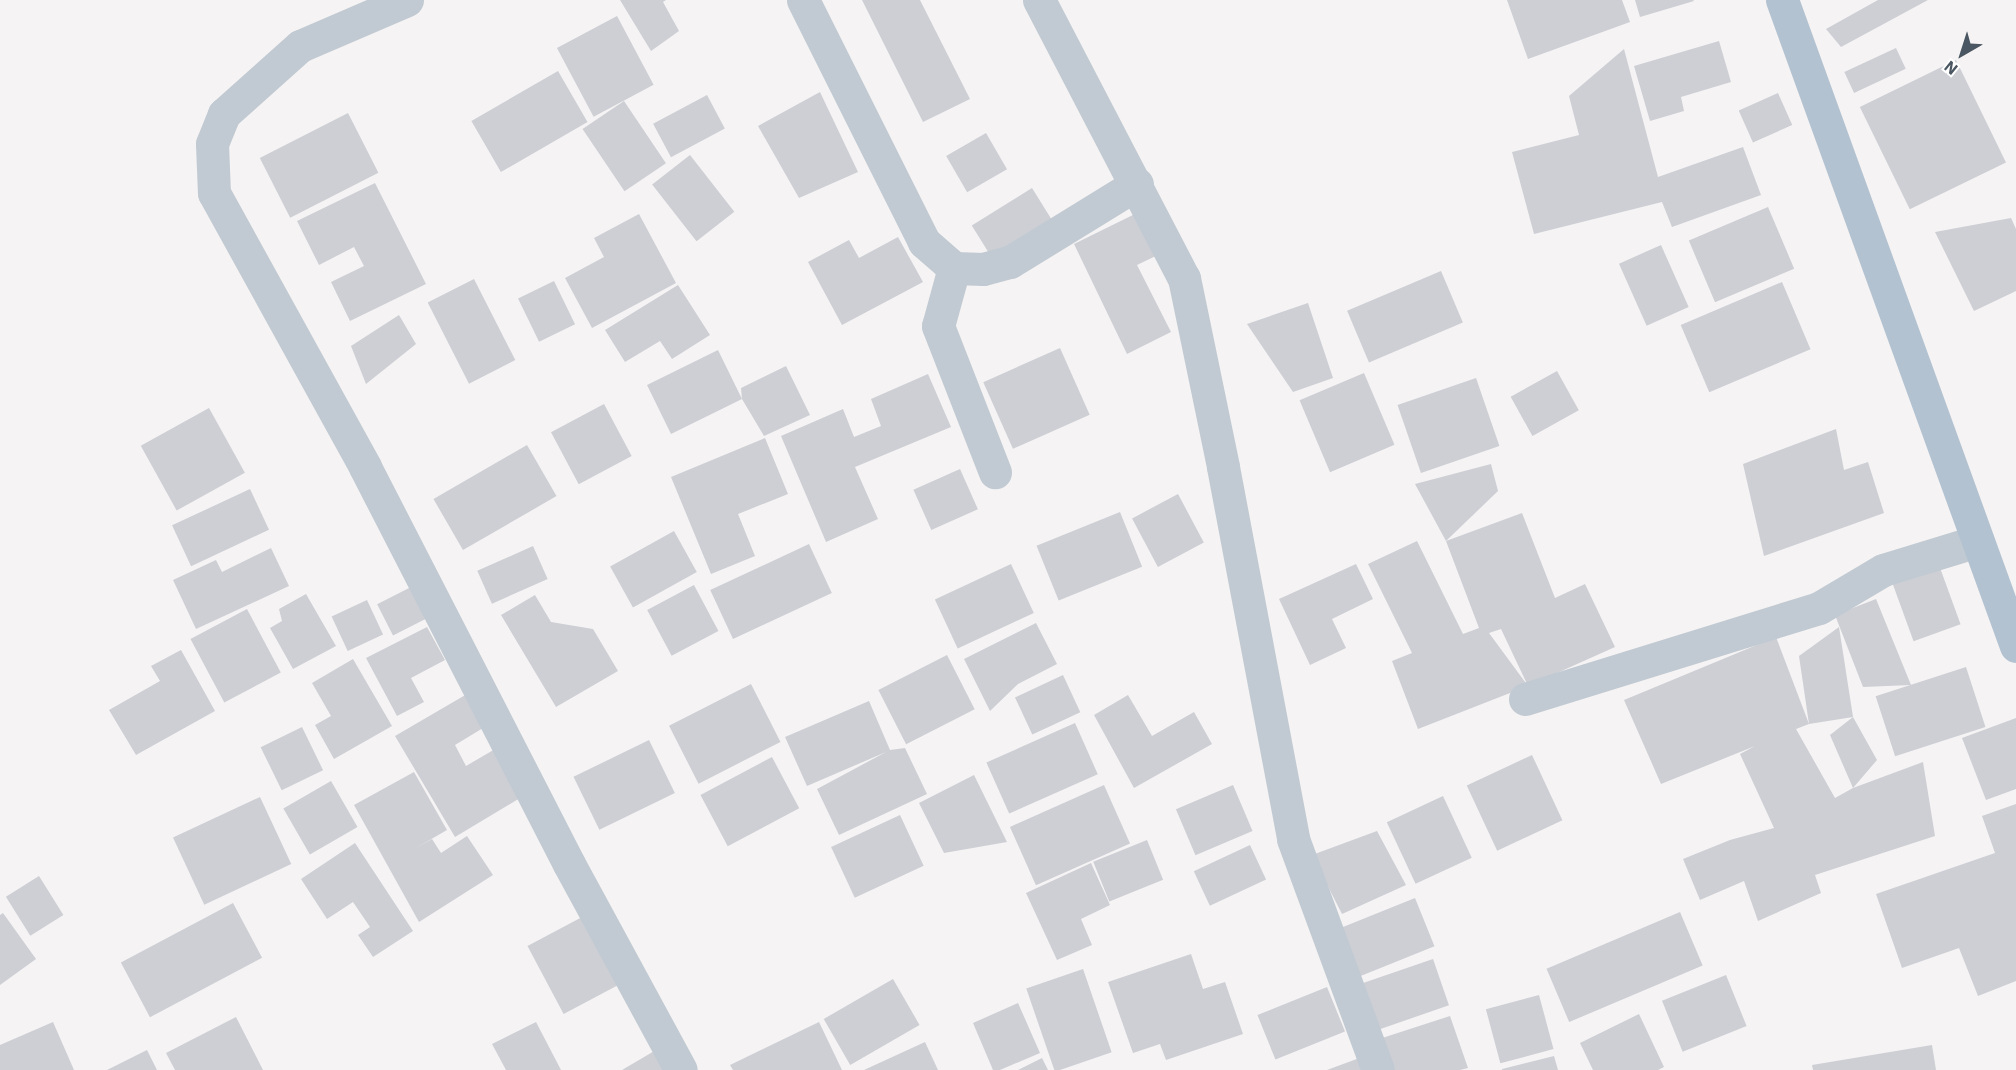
<!DOCTYPE html>
<style>
body{margin:0}
#map{position:relative;width:2016px;height:1070px;overflow:hidden;background:#f5f3f3;font-family:"IBM Plex Sans",sans-serif}
div>[style]{position:absolute}
.building>*{inset:0;background:#cdcfd5;transform-origin:0 0}
.street>*{height:33px;margin:-16.5px;padding:0 16.5px;transform-origin:16.5px;border-radius:16.5px;background:#c1cad2}
.primary>*{height:33px;margin:-16.5px;padding:0 16.5px;transform-origin:16.5px;border-radius:16.5px;background:#b3c2d1}
span{translate:-50% -50%;white-space:nowrap;text-align:center;line-height:1.15;-webkit-text-stroke:6px #fff;paint-order:stroke}
.north{position:absolute;left:1932px;top:24px;width:60px;height:60px;-webkit-text-stroke:4px #fff;paint-order:stroke;rotate:219deg;font-size:16px;font-weight:700;line-height:24px;text-align:center;color:#4a5661}
.north::after{content:'';display:block;margin:auto;width:21px;height:27px;background:#4a5661;clip-path:polygon(50% 0,100% 100%,50% 72%,0 100%)}
</style>
<div id="map">
<div class="building">
<i style="clip-path:polygon(620px 0,666px 0,663px 2px,679px 31px,651px 51px)"></i>
<i style="clip-path:polygon(862px 0,920px 0,970px 99px,923px 122px)"></i>
<i style="clip-path:polygon(1507px 0,1622px 0,1630px 22px,1528px 59px)"></i>
<i style="clip-path:polygon(1635px 0,1693px 0,1694px 1px,1640px 17px)"></i>
<i style="clip-path:polygon(1878px 0,1928px 0,1841px 47px,1826px 29px)"></i>
<i style="left:617px;top:16px;width:78px;height:68px;rotate:62deg"></i>
<i style="clip-path:polygon(1719px 41px,1731px 82px,1681px 97px,1684px 111px,1650px 121px,1634px 66px)"></i>
<i style="left:1896px;top:48px;width:23px;height:57px;rotate:65deg"></i>
<i style="clip-path:polygon(1624px 49px,1658px 177px,1743px 147px,1761px 195px,1672px 227px,1662px 202px,1534px 234px,1512px 152px,1579px 135px,1569px 96px)"></i>
<i style="left:1956px;top:60px;width:114px;height:107px;rotate:64deg"></i>
<i style="left:558px;top:71px;width:59px;height:100px;rotate:60deg"></i>
<i style="clip-path:polygon(820px 92px,858px 172px,799px 198px,758px 126px)"></i>
<i style="left:1778px;top:93px;width:35px;height:43px;rotate:66deg"></i>
<i style="left:707px;top:95px;width:38px;height:61px;rotate:62deg"></i>
<i style="left:624px;top:101px;width:75px;height:50px;rotate:56deg"></i>
<i style="left:348px;top:113px;width:67px;height:99px;rotate:63deg"></i>
<i style="left:986px;top:133px;width:42px;height:46px;rotate:60deg"></i>
<i style="left:690px;top:155px;width:72px;height:48px;rotate:52deg"></i>
<i style="clip-path:polygon(375px 183px,426px 284px,350px 321px,331px 282px,364px 266px,354px 247px,319px 265px,297px 221px)"></i>
<i style="left:1032px;top:188px;width:40px;height:71px;rotate:58deg"></i>
<i style="left:1768px;top:207px;width:67px;height:86px;rotate:67deg"></i>
<i style="clip-path:polygon(1141px 211px,1162px 253px,1137px 265px,1171px 332px,1127px 354px,1074px 244px)"></i>
<i style="clip-path:polygon(639px 214px,676px 283px,592px 328px,565px 278px,604px 257px,594px 238px)"></i>
<i style="clip-path:polygon(2011px 218px,2016px 229px,2016px 291px,1974px 311px,1935px 232px)"></i>
<i style="clip-path:polygon(898px 237px,923px 282px,842px 325px,808px 262px,849px 240px,859px 258px)"></i>
<i style="left:1661px;top:245px;width:68px;height:46px;rotate:66deg"></i>
<i style="left:1441px;top:271px;width:56px;height:102px;rotate:67deg"></i>
<i style="left:474px;top:279px;width:91px;height:52px;rotate:63deg"></i>
<i style="left:554px;top:281px;width:48px;height:40px;rotate:64deg"></i>
<i style="left:1782px;top:282px;width:73px;height:110px;rotate:67deg"></i>
<i style="clip-path:polygon(678px 285px,710px 335px,672px 359px,660px 341px,625px 362px,605px 330px)"></i>
<i style="clip-path:polygon(1308px 303px,1333px 378px,1293px 392px,1247px 324px)"></i>
<i style="clip-path:polygon(399px 315px,416px 344px,366px 384px,351px 346px)"></i>
<i style="left:1060px;top:348px;width:73px;height:84px;rotate:66deg"></i>
<i style="clip-path:polygon(718px 350px,742px 399px,741px 388px,786px 366px,810px 415px,764px 436px,742px 399px,671px 434px,647px 385px)"></i>
<i style="left:1557px;top:371px;width:45px;height:53px;rotate:61deg"></i>
<i style="left:1364px;top:373px;width:78px;height:70px;rotate:67deg"></i>
<i style="clip-path:polygon(928px 374px,951px 427px,855px 467px,878px 519px,826px 542px,781px 436px,843px 409px,854px 437px,881px 426px,871px 399px)"></i>
<i style="left:1476px;top:378px;width:72px;height:83px;rotate:71deg"></i>
<i style="left:604px;top:404px;width:59px;height:60px;rotate:62deg"></i>
<i style="left:209px;top:408px;width:74px;height:78px;rotate:61deg"></i>
<i style="clip-path:polygon(1836px 429px,1844px 470px,1868px 462px,1884px 513px,1764px 556px,1743px 464px)"></i>
<i style="clip-path:polygon(765px 438px,788px 494px,738px 514px,755px 556px,711px 574px,671px 477px)"></i>
<i style="left:527px;top:445px;width:59px;height:108px;rotate:60deg"></i>
<i style="clip-path:polygon(1491px 464px,1498px 491px,1446px 541px,1415px 484px)"></i>
<i style="left:960px;top:469px;width:44px;height:51px;rotate:66deg"></i>
<i style="left:250px;top:489px;width:45px;height:86px;rotate:65deg"></i>
<i style="left:1178px;top:494px;width:55px;height:52px;rotate:62deg"></i>
<i style="left:1120px;top:512px;width:59px;height:90px;rotate:68deg"></i>
<i style="clip-path:polygon(1522px 513px,1555px 598px,1585px 584px,1615px 647px,1528px 686px,1501px 629px,1489px 633px,1528px 686px,1418px 729px,1392px 661px,1412px 653px,1368px 564px,1417px 541px,1463px 634px,1479px 628px,1446px 541px)"></i>
<i style="left:674px;top:531px;width:47px;height:73px;rotate:61deg"></i>
<i style="left:809px;top:544px;width:54px;height:109px;rotate:65deg"></i>
<i style="left:533px;top:546px;width:36px;height:61px;rotate:66deg"></i>
<i style="clip-path:polygon(271px 548px,289px 586px,196px 629px,173px 580px,216px 560px,222px 572px)"></i>
<i style="left:1011px;top:564px;width:54px;height:84px;rotate:65deg"></i>
<i style="clip-path:polygon(1356px 564px,1373px 599px,1332px 619px,1346px 648px,1310px 665px,1279px 599px)"></i>
<i style="left:1939px;top:565px;width:63px;height:50px;rotate:70deg"></i>
<i style="left:694px;top:585px;width:52px;height:53px;rotate:62deg"></i>
<i style="left:411px;top:587px;width:35px;height:38px;rotate:63deg"></i>
<i style="clip-path:polygon(306px 594px,336px 646px,293px 669px,270px 628px,282px 621px,279px 609px)"></i>
<i style="clip-path:polygon(535px 595px,551px 622px,593px 629px,618px 671px,556px 707px,501px 615px)"></i>
<i style="clip-path:polygon(1876px 599px,1911px 685px,1863px 687px,1835px 615px)"></i>
<i style="left:367px;top:600px;width:38px;height:39px;rotate:65deg"></i>
<i style="left:247px;top:609px;width:72px;height:64px;rotate:62deg"></i>
<i style="clip-path:polygon(1036px 623px,1057px 664px,1018px 684px,990px 711px,964px 659px)"></i>
<i style="clip-path:polygon(427px 627px,445px 660px,411px 678px,424px 702px,397px 716px,366px 658px)"></i>
<i style="clip-path:polygon(1839px 627px,1853px 717px,1809px 724px,1799px 656px)"></i>
<i style="clip-path:polygon(1776px 637px,1809px 724px,1796px 729px,1835px 798px,1853px 788px,1830px 735px,1853px 717px,1877px 760px,1853px 788px,1923px 762px,1935px 836px,1815px 875px,1821px 893px,1758px 921px,1744px 881px,1700px 900px,1683px 859px,1730px 840px,1774px 828px,1740px 754px,1755px 746px,1661px 784px,1624px 700px)"></i>
<i style="clip-path:polygon(181px 650px,215px 711px,136px 755px,109px 710px,160px 681px,151px 666px)"></i>
<i style="left:947px;top:655px;width:61px;height:77px;rotate:63deg"></i>
<i style="clip-path:polygon(353px 659px,392px 726px,334px 759px,315px 725px,331px 716px,312px 683px)"></i>
<i style="left:1966px;top:667px;width:63px;height:95px;rotate:72deg"></i>
<i style="left:1063px;top:675px;width:41px;height:53px;rotate:65deg"></i>
<i style="left:751px;top:684px;width:65px;height:92px;rotate:63deg"></i>
<i style="clip-path:polygon(479px 687px,488px 725px,455px 745px,466px 766px,502px 745px,530px 792px,455px 837px,395px 736px)"></i>
<i style="clip-path:polygon(1128px 695px,1152px 736px,1194px 712px,1212px 744px,1134px 788px,1094px 715px)"></i>
<i style="clip-path:polygon(869px 701px,890px 750px,905px 748px,927px 794px,839px 835px,817px 789px,886px 752px,807px 786px,785px 737px)"></i>
<i style="clip-path:polygon(2016px 718px,2016px 789px,1986px 800px,1962px 738px)"></i>
<i style="left:1075px;top:723px;width:56px;height:97px;rotate:66deg"></i>
<i style="left:302px;top:727px;width:48px;height:46px;rotate:64deg"></i>
<i style="left:649px;top:740px;width:59px;height:84px;rotate:64deg"></i>
<i style="left:1532px;top:755px;width:72px;height:72px;rotate:65deg"></i>
<i style="left:772px;top:757px;width:58px;height:81px;rotate:62deg"></i>
<i style="clip-path:polygon(414px 772px,447px 830px,414px 849px,432px 839px,441px 853px,467px 836px,493px 875px,419px 922px,354px 805px)"></i>
<i style="clip-path:polygon(974px 775px,1007px 842px,944px 853px,919px 803px)"></i>
<i style="left:331px;top:781px;width:53px;height:55px;rotate:60deg"></i>
<i style="left:1104px;top:785px;width:64px;height:103px;rotate:66deg"></i>
<i style="left:1233px;top:785px;width:50px;height:62px;rotate:67deg"></i>
<i style="left:1443px;top:796px;width:68px;height:62px;rotate:65deg"></i>
<i style="left:260px;top:797px;width:74px;height:96px;rotate:65deg"></i>
<i style="clip-path:polygon(2016px 804px,2016px 981px,1978px 996px,1959px 948px,1902px 968px,1876px 894px,1995px 853px,1982px 816px)"></i>
<i style="left:900px;top:815px;width:56px;height:76px;rotate:65deg"></i>
<i style="clip-path:polygon(1377px 831px,1406px 885px,1342px 914px,1312px 855px)"></i>
<i style="left:1147px;top:840px;width:43px;height:58px;rotate:68deg"></i>
<i style="clip-path:polygon(355px 843px,413px 931px,373px 957px,358px 935px,370px 927px,353px 902px,327px 919px,301px 879px)"></i>
<i style="left:1250px;top:845px;width:38px;height:62px;rotate:65deg"></i>
<i style="clip-path:polygon(1091px 863px,1110px 905px,1081px 919px,1092px 945px,1057px 960px,1026px 893px)"></i>
<i style="left:39px;top:876px;width:46px;height:39px;rotate:58deg"></i>
<i style="left:1415px;top:898px;width:52px;height:85px;rotate:68deg"></i>
<i style="left:233px;top:903px;width:62px;height:127px;rotate:62deg"></i>
<i style="left:1680px;top:912px;width:58px;height:145px;rotate:67deg"></i>
<i style="clip-path:polygon(3px 913px,36px 959px,0 985px,0 915px)"></i>
<i style="left:584px;top:916px;width:77px;height:64px;rotate:62deg"></i>
<i style="clip-path:polygon(1191px 954px,1203px 989px,1225px 982px,1243px 1034px,1166px 1060px,1160px 1044px,1133px 1053px,1108px 982px)"></i>
<i style="left:1433px;top:959px;width:49px;height:77px;rotate:71deg"></i>
<i style="left:1083px;top:969px;width:88px;height:60px;rotate:71deg"></i>
<i style="left:1726px;top:975px;width:55px;height:69px;rotate:68deg"></i>
<i style="left:893px;top:979px;width:53px;height:80px;rotate:60deg"></i>
<i style="left:1327px;top:987px;width:48px;height:75px;rotate:68deg"></i>
<i style="left:1539px;top:995px;width:56px;height:55px;rotate:75deg"></i>
<i style="clip-path:polygon(1018px 1003px,1040px 1053px,1000px 1070px,993px 1070px,973px 1023px)"></i>
<i style="clip-path:polygon(1639px 1014px,1664px 1067px,1658px 1070px,1593px 1070px,1580px 1043px)"></i>
<i style="clip-path:polygon(1450px 1016px,1468px 1068px,1460px 1070px,1383px 1070px,1373px 1041px)"></i>
<i style="clip-path:polygon(236px 1017px,263px 1070px,175px 1070px,166px 1053px)"></i>
<i style="clip-path:polygon(53px 1022px,74px 1070px,0 1070px,0 1045px)"></i>
<i style="clip-path:polygon(536px 1022px,561px 1070px,506px 1070px,492px 1044px)"></i>
<i style="clip-path:polygon(819px 1022px,842px 1070px,733px 1070px,730px 1065px)"></i>
<i style="clip-path:polygon(925px 1042px,938px 1070px,864px 1070px)"></i>
<i style="clip-path:polygon(1932px 1045px,1936px 1070px,1813px 1070px,1812px 1065px)"></i>
<i style="clip-path:polygon(147px 1050px,157px 1070px,107px 1070px)"></i>
<i style="clip-path:polygon(656px 1050px,668px 1070px,622px 1070px)"></i>
<i style="clip-path:polygon(1554px 1056px,1558px 1070px,1502px 1070px,1502px 1069px)"></i>
<i style="clip-path:polygon(1362px 1057px,1366px 1070px,1327px 1070px)"></i>
<i style="clip-path:polygon(1042px 1058px,1048px 1070px,1018px 1070px)"></i>
</div>
<div class="street">
<i style="left:407px;top:0;width:116px;rotate:156.7deg"></i>
<i style="left:300px;top:46px;width:102px;rotate:138.2deg"></i>
<i style="left:224px;top:114px;width:32px;rotate:112deg"></i>
<i style="left:212px;top:144px;width:49px;rotate:87.7deg"></i>
<i style="left:214px;top:193px;width:313px;rotate:61.1deg"></i>
<i style="left:365px;top:467px;width:446px;rotate:62.8deg"></i>
<i style="left:569px;top:864px;width:234px;rotate:61.5deg"></i>
<i style="left:803px;top:0;width:271px;rotate:63.4deg"></i>
<i style="left:924px;top:242px;width:40px;rotate:41deg"></i>
<i style="left:954px;top:268px;width:29px;rotate:2deg"></i>
<i style="left:983px;top:269px;width:28px;rotate:-15deg"></i>
<i style="left:1010px;top:262px;width:149px;rotate:-31.6deg"></i>
<i style="left:1039px;top:0;width:314px;rotate:62.5deg"></i>
<i style="left:1184px;top:278px;width:193px;rotate:78.3deg"></i>
<i style="left:1223px;top:467px;width:379px;rotate:79.3deg"></i>
<i style="left:1293px;top:839px;width:246px;rotate:69.8deg"></i>
<i style="left:954px;top:268px;width:60px;rotate:105.4deg"></i>
<i style="left:938px;top:326px;width:157px;rotate:68.7deg"></i>
<i style="left:1525px;top:699px;width:308px;rotate:-17.2deg"></i>
<i style="left:1819px;top:608px;width:74px;rotate:-30.7deg"></i>
<i style="left:1883px;top:570px;width:99px;rotate:-17deg"></i>
</div>
<div class="primary">
<i style="left:1782px;top:0;width:687px;rotate:70.09deg"></i>
</div>
<div class="north">N</div>
</div>
